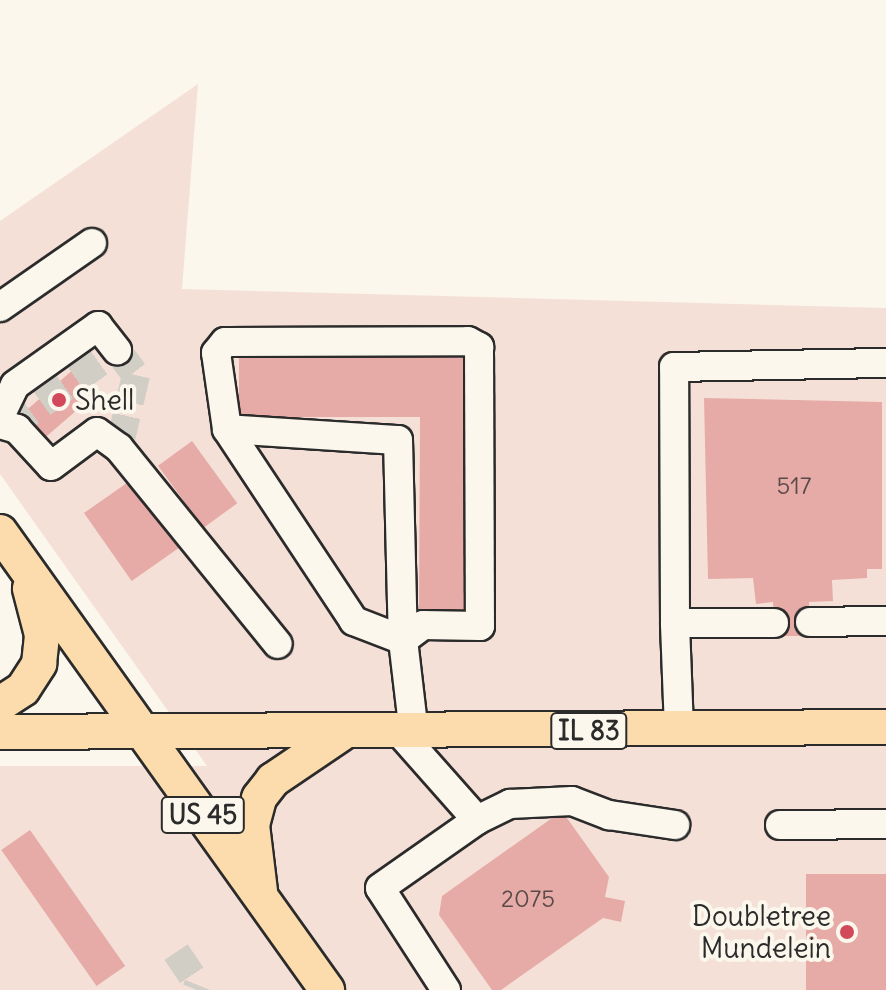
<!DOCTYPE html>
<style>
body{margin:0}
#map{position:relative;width:886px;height:990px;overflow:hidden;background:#fbf7ec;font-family:Delius,sans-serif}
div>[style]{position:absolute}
.built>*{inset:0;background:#f5e0d7}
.building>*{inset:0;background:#e6aba7;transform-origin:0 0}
.minor-tunnel>*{height:28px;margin-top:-14px;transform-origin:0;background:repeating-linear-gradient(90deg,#d1cec5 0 28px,transparent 0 42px)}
.roads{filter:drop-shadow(2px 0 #2b2b2b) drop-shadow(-2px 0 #2b2b2b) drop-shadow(0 2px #2b2b2b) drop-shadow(0 -2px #2b2b2b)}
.minor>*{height:28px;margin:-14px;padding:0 14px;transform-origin:14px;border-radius:14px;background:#fbf7ec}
.major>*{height:34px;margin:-17px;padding:0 17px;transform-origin:17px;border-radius:17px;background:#fcdcac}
.dots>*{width:22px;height:22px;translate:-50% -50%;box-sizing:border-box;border:4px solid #fbf7ec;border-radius:50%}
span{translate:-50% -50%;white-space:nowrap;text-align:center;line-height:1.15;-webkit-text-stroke:8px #fbf7ec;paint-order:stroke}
.number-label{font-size:24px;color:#5a4b4a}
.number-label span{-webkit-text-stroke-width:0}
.shield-label span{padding:2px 6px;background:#fbf7ec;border:2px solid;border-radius:6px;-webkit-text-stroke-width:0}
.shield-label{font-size:26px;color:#2b2b2b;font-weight:700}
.poi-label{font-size:28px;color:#2b2b2b}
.left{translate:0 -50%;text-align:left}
.right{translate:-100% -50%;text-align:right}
</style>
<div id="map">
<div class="built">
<i style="clip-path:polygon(198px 84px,182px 289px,886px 308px,886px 990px,0 990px,0 766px,207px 766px,0 474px,0 221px)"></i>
</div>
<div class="building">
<i style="clip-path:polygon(472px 351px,471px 611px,419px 611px,420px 417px,239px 417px,239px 352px)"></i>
<i style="left:75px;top:368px;width:33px;height:67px;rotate:49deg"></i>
<i style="clip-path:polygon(704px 398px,882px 402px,882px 569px,867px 569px,867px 578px,832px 580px,833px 601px,809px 602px,810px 636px,775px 636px,773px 602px,756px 604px,753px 578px,708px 579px)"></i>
<i style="left:192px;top:441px;width:77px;height:42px;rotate:54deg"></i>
<i style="left:134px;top:478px;width:83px;height:61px;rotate:55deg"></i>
<i style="clip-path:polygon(562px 811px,609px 877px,605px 897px,625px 901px,621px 922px,603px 918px,501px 990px,492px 990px,439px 915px,442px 896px)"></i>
<i style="left:30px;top:830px;width:166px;height:35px;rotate:55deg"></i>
<i style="left:806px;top:874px;width:80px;height:116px"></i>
</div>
<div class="minor-tunnel">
<i style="left:8px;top:428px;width:134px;rotate:-35.6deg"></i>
<i style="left:117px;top:350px;width:31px;rotate:53deg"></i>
<i style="left:136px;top:375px;width:75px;rotate:103.1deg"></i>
<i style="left:176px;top:952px;width:40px;rotate:56deg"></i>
<i style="left:198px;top:985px;width:5px;rotate:112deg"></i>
</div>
<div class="roads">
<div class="minor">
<i style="left:0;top:307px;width:112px;rotate:-34.8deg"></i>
<i style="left:0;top:416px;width:34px;rotate:-64deg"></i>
<i style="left:15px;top:385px;width:102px;rotate:-35.4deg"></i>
<i style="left:98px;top:326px;width:31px;rotate:52deg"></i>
<i style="left:0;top:424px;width:18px;rotate:16deg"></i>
<i style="left:17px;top:429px;width:50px;rotate:47.4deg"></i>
<i style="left:51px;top:466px;width:57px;rotate:-36.5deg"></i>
<i style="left:97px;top:432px;width:27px;rotate:36deg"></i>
<i style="left:119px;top:448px;width:252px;rotate:51deg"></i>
<i style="left:227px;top:429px;width:171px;rotate:3.7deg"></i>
<i style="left:398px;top:440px;width:200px;rotate:88.6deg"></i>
<i style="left:403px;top:640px;width:53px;rotate:-158.8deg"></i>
<i style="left:354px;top:621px;width:230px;rotate:-123.5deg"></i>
<i style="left:227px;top:429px;width:77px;rotate:-98.2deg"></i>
<i style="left:216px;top:353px;width:14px;rotate:-51deg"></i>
<i style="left:225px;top:342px;width:243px;rotate:-0.2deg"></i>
<i style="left:468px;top:341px;width:13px;rotate:29deg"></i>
<i style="left:479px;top:347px;width:279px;rotate:89.8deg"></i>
<i style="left:480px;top:626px;width:57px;rotate:-179deg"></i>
<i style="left:423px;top:625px;width:25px;rotate:143deg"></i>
<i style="left:403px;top:640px;width:94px;rotate:83.3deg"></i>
<i style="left:810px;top:622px;width:76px;rotate:-0.8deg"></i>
<i style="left:675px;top:623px;width:256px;rotate:-90.2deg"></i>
<i style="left:674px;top:367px;width:212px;rotate:-1.1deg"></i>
<i style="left:679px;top:729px;width:106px;rotate:-92.2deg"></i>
<i style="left:675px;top:623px;width:99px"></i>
<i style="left:401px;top:734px;width:115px;rotate:48.5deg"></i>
<i style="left:780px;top:825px;width:106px;rotate:-0.5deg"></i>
<i style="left:446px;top:990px;width:121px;rotate:-122.9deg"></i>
<i style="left:380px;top:888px;width:118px;rotate:-35deg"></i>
<i style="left:477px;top:820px;width:37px;rotate:-26deg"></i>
<i style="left:510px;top:804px;width:62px;rotate:-2.8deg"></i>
<i style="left:572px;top:801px;width:40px;rotate:21deg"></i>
<i style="left:609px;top:815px;width:67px;rotate:8.6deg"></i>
</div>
<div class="major">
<i style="left:0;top:532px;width:563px;rotate:54.47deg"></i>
<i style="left:0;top:704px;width:27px;rotate:-33deg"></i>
<i style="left:23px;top:689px;width:30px;rotate:-57deg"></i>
<i style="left:39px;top:664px;width:29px;rotate:-84deg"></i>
<i style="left:42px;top:635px;width:48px;rotate:-104.6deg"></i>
<i style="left:0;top:732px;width:886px;rotate:-0.32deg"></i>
<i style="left:260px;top:891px;width:66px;rotate:-96.9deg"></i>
<i style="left:252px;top:825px;width:28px;rotate:-75deg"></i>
<i style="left:259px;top:798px;width:23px;rotate:-52deg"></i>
<i style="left:273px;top:780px;width:82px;rotate:-34.1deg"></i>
</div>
</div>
<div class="dots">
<i style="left:59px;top:400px;background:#d1495b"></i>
<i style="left:847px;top:932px;background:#d1495b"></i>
</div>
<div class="number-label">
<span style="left:794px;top:486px">517</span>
<span style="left:528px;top:899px">2075</span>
</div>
<div class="shield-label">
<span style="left:589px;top:731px">IL 83</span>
<span style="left:203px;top:815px">US 45</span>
</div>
<div class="poi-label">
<span class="left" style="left:75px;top:400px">Shell</span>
<span class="right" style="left:831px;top:932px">Doubletree<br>Mundelein</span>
</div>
</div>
